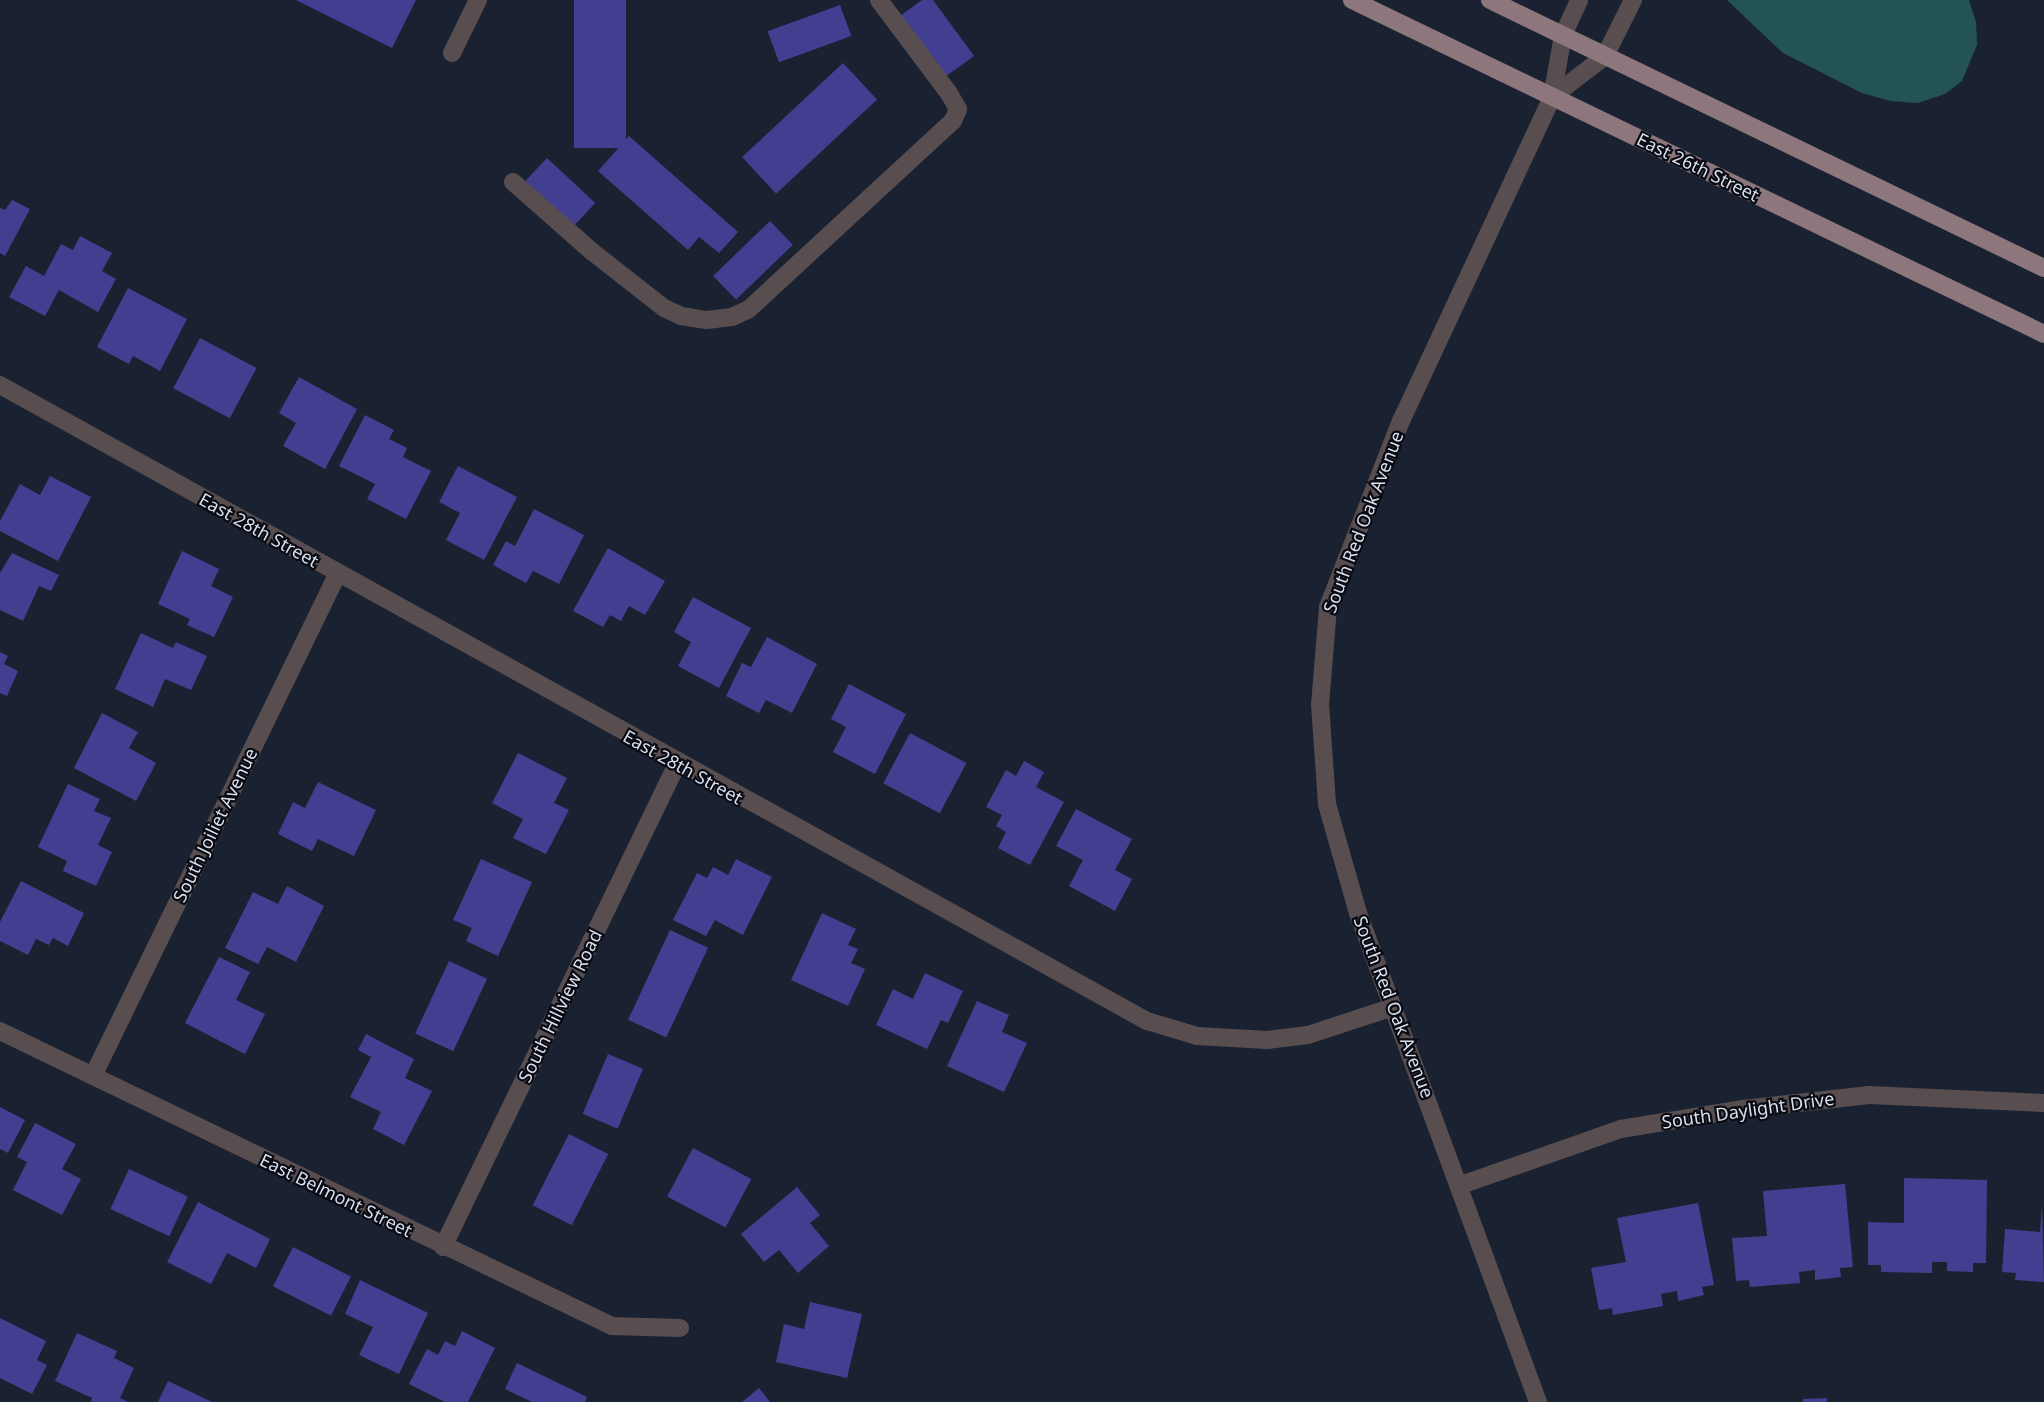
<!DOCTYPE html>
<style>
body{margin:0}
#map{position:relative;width:2044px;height:1402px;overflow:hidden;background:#1a2232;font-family:"Noto Sans",sans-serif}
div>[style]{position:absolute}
.water>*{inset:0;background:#245357}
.building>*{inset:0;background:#423f90;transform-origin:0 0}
.minor>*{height:18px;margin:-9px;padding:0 9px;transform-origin:9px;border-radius:9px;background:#584d4f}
.major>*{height:18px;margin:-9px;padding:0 9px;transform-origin:9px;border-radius:9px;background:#8e777c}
span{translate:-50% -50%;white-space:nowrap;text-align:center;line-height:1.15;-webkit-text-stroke:4.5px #080b13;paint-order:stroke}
.street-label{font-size:18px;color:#dadfeb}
</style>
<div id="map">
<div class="water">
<i style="clip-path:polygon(1727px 0,1969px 0,1976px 22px,1977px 45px,1962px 81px,1945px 94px,1918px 103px,1890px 101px,1862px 93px,1783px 53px)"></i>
</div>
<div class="building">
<i style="clip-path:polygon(296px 0,416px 0,392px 48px)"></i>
<i style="left:574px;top:0;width:52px;height:148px"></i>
<i style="clip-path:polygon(922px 0,933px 0,974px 56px,945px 77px,900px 16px)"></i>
<i style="left:840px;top:5px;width:33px;height:77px;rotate:70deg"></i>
<i style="left:843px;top:63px;width:50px;height:138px;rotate:47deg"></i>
<i style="clip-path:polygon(629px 136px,738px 232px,719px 253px,699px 237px,688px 250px,598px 171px)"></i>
<i style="left:547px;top:158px;width:66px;height:34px;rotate:43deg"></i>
<i style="clip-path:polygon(12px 200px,30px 209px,5px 256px,0 253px,0 208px,5px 210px)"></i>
<i style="left:770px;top:221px;width:33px;height:79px;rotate:46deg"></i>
<i style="clip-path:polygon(80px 236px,112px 253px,102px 271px,116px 279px,98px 312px,59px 290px,45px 316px,9px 297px,26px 266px,44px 276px,61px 244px,73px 250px)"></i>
<i style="clip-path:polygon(128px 288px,187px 319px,160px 371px,133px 356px,129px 364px,97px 347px)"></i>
<i style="left:200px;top:338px;width:64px;height:57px;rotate:28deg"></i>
<i style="clip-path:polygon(299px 377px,357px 409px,325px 469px,283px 446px,296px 423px,279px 413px)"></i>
<i style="clip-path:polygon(365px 415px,394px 430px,389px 439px,407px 448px,403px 457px,431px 471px,406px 519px,367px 499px,375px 484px,339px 466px)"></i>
<i style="clip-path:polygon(458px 466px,517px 497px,484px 560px,446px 540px,460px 513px,439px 502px)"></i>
<i style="clip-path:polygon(50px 476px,91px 497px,58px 561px,0 531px,0 521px,20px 484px,40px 495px)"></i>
<i style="clip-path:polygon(534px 509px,584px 535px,559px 584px,533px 571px,526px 583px,493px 565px,506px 541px,515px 546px)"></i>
<i style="clip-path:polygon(608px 548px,665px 581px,645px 615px,629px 606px,621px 621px,610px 615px,603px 627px,573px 611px)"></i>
<i style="clip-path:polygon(182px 551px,219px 569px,211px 586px,233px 597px,214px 637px,187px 625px,190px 619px,158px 604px)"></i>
<i style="clip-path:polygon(12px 553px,59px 575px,51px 591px,39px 586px,23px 621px,0 610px,0 573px)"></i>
<i style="clip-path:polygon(693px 597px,751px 628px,719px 688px,678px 666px,691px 642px,674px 632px)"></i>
<i style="clip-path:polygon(141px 633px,173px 648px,176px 642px,207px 656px,191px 690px,165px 679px,153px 707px,115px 689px)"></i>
<i style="clip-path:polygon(767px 637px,817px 664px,792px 713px,766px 700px,759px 713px,726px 696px,742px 663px,751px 667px)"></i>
<i style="clip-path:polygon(0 652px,8px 656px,4px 664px,18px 671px,7px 696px,0 693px)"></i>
<i style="clip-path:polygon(849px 684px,906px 714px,875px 774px,833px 752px,846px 727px,831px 719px)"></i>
<i style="clip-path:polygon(102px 713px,138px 732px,129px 748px,156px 763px,136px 801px,74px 768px)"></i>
<i style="left:910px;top:733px;width:64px;height:57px;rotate:28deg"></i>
<i style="clip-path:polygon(518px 753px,567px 778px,554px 803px,569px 810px,546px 854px,513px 838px,523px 819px,492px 803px)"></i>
<i style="clip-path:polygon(1024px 761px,1044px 772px,1036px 787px,1064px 802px,1030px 865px,998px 848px,1006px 832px,996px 826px,1002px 815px,986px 807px,1006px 770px,1016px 776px)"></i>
<i style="clip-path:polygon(318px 782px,376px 810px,354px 856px,318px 839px,312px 851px,278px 834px,293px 802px,305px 808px)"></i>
<i style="clip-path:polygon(68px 784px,100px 799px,94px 811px,111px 818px,98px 845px,112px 852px,96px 886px,63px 871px,67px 861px,38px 847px)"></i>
<i style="clip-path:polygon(1076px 809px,1132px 839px,1115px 870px,1132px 879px,1115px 911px,1069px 886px,1083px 860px,1056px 846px)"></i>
<i style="clip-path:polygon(481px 859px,532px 882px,498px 956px,466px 941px,472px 928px,453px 920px)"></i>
<i style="clip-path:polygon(736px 859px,772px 877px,743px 935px,715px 920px,706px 936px,673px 920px,697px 873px,707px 878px,713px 867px,728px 875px)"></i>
<i style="clip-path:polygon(21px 881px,84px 913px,68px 946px,53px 938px,49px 945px,36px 939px,28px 955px,0 941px,0 922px)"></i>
<i style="clip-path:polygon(287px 886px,324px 906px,296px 962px,267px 947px,258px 964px,225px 948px,253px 892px,278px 904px)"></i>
<i style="clip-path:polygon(822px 913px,856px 929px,848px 945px,858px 949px,851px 963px,865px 969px,848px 1006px,791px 980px)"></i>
<i style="left:670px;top:930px;width:42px;height:99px;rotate:25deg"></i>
<i style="clip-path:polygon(219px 957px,250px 972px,236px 1000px,265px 1014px,245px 1054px,185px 1023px)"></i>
<i style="left:449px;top:961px;width:42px;height:80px;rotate:25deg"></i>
<i style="clip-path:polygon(925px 973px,963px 991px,948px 1023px,941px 1020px,927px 1049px,876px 1025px,893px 989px,913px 999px)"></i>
<i style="clip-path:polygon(977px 1001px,1009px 1015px,1002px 1032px,1027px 1043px,1004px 1092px,947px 1066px)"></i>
<i style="clip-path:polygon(366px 1034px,414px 1059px,405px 1078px,432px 1091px,404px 1145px,373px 1129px,381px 1112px,350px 1097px,371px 1057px,358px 1050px)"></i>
<i style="left:608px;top:1054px;width:38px;height:65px;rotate:23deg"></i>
<i style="clip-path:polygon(0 1107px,25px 1120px,8px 1153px,0 1149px)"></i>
<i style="clip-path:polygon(35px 1123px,76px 1144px,62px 1169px,81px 1179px,62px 1215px,13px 1190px,27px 1162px,17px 1157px)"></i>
<i style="left:569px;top:1134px;width:44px;height:80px;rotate:27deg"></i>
<i style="left:693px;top:1148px;width:66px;height:55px;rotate:28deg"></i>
<i style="left:129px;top:1169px;width:65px;height:44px;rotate:25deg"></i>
<i style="clip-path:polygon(1904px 1178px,1987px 1180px,1986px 1263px,1973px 1263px,1973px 1272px,1947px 1271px,1947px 1262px,1932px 1262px,1932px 1273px,1881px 1272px,1881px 1265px,1868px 1265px,1868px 1222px,1904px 1223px)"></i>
<i style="clip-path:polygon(1845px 1184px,1853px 1267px,1840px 1268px,1841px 1277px,1815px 1280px,1815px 1270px,1799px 1272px,1800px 1283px,1750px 1287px,1749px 1280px,1736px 1281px,1732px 1238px,1767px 1236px,1763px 1191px)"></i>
<i style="clip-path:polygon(797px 1187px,820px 1215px,810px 1223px,829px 1246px,798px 1273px,779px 1250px,764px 1262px,741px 1234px)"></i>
<i style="clip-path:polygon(198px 1202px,270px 1239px,256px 1268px,227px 1253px,211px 1284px,167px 1262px)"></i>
<i style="clip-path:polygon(1698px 1203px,1714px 1285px,1702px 1287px,1704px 1295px,1678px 1301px,1677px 1291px,1661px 1294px,1663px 1306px,1613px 1315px,1612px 1308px,1599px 1310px,1591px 1268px,1626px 1262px,1617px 1218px)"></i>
<i style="clip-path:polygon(2042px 1203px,2044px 1282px,2015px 1280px,2016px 1273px,2002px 1272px,2005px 1229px,2040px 1232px)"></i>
<i style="left:293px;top:1247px;width:65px;height:44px;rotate:27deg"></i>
<i style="clip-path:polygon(360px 1280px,428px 1313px,399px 1374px,359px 1355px,373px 1327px,345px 1314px)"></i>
<i style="clip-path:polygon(810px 1302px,862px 1314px,847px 1378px,776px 1362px,784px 1324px,804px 1329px)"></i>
<i style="clip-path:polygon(0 1318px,46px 1341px,37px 1360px,47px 1365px,32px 1394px,0 1378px)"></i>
<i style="clip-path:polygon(462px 1331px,495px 1348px,468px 1402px,445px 1402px,409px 1384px,427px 1349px,438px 1355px,445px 1341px,455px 1346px)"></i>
<i style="clip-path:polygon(77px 1333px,117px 1351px,114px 1358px,134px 1368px,120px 1398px,128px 1402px,91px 1402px,92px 1398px,55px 1381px)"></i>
<i style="clip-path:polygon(517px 1363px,587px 1397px,585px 1402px,532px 1402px,505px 1389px)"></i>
<i style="clip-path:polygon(168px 1381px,212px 1402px,158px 1402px)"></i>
<i style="clip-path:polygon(759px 1388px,770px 1402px,742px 1402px)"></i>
<i style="clip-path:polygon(1827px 1398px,1827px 1402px,1803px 1402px,1803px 1399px)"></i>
</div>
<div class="minor">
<i style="left:452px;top:53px;width:59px;rotate:-63.9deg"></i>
<i style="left:1552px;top:97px;width:67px;rotate:-37.7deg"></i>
<i style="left:1605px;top:56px;width:63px;rotate:-63.4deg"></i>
<i style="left:513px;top:182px;width:103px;rotate:41.4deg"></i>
<i style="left:590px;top:250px;width:94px;rotate:38.1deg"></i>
<i style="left:664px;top:308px;width:19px;rotate:25deg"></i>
<i style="left:681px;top:316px;width:26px;rotate:9deg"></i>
<i style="left:707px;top:320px;width:25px;rotate:-7deg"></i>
<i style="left:732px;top:317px;width:19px;rotate:-25deg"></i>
<i style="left:749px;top:309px;width:277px;rotate:-42.7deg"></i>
<i style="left:953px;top:121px;width:13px;rotate:-67deg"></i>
<i style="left:958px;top:109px;width:20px;rotate:-120deg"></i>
<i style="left:948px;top:92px;width:115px;rotate:-126.9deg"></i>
<i style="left:0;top:385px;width:1312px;rotate:29.01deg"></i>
<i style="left:1147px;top:1021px;width:52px;rotate:16.7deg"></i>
<i style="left:1197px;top:1036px;width:70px;rotate:3.3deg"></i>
<i style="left:1267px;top:1040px;width:41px;rotate:-7deg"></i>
<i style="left:1308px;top:1035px;width:89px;rotate:-18.2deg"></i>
<i style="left:0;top:1031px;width:679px;rotate:25.74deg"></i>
<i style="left:612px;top:1326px;width:68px;rotate:1.7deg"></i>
<i style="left:93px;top:1076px;width:557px;rotate:-64.03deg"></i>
<i style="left:1461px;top:1185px;width:170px;rotate:-19.3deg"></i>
<i style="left:1621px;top:1129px;width:124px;rotate:-9.3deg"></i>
<i style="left:1743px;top:1109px;width:127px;rotate:-6.3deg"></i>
<i style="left:1869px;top:1095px;width:175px;rotate:2.6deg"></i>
<i style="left:443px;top:1247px;width:537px;rotate:-64.15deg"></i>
<i style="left:1538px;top:1402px;width:521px;rotate:-110.21deg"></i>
<i style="left:1358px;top:913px;width:113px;rotate:-105.9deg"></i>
<i style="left:1327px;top:804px;width:99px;rotate:-94deg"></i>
<i style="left:1320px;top:705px;width:98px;rotate:-85.3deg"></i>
<i style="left:1328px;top:607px;width:200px;rotate:-68.6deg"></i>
<i style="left:1401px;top:421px;width:357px;rotate:-65deg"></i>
<i style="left:1552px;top:97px;width:63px;rotate:-79.9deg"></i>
<i style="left:1563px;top:35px;width:38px;rotate:-65deg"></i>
</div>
<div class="major">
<i style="left:1352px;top:0;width:768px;rotate:25.76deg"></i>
<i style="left:1490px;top:0;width:615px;rotate:25.82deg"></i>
</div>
<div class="street-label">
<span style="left:1698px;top:167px;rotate:26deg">East 26th Street</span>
<span style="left:1363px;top:522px;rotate:-69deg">South Red Oak Avenue</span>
<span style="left:259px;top:530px;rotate:29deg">East 28th Street</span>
<span style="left:683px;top:767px;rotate:29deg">East 28th Street</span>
<span style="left:215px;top:825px;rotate:-64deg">South Joiliet Avenue</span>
<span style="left:560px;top:1006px;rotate:-64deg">South Hillview Road</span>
<span style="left:1394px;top:1007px;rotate:69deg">South Red Oak Avenue</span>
<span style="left:1748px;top:1110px;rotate:-8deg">South Daylight Drive</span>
<span style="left:336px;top:1195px;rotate:26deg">East Belmont Street</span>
</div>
</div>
